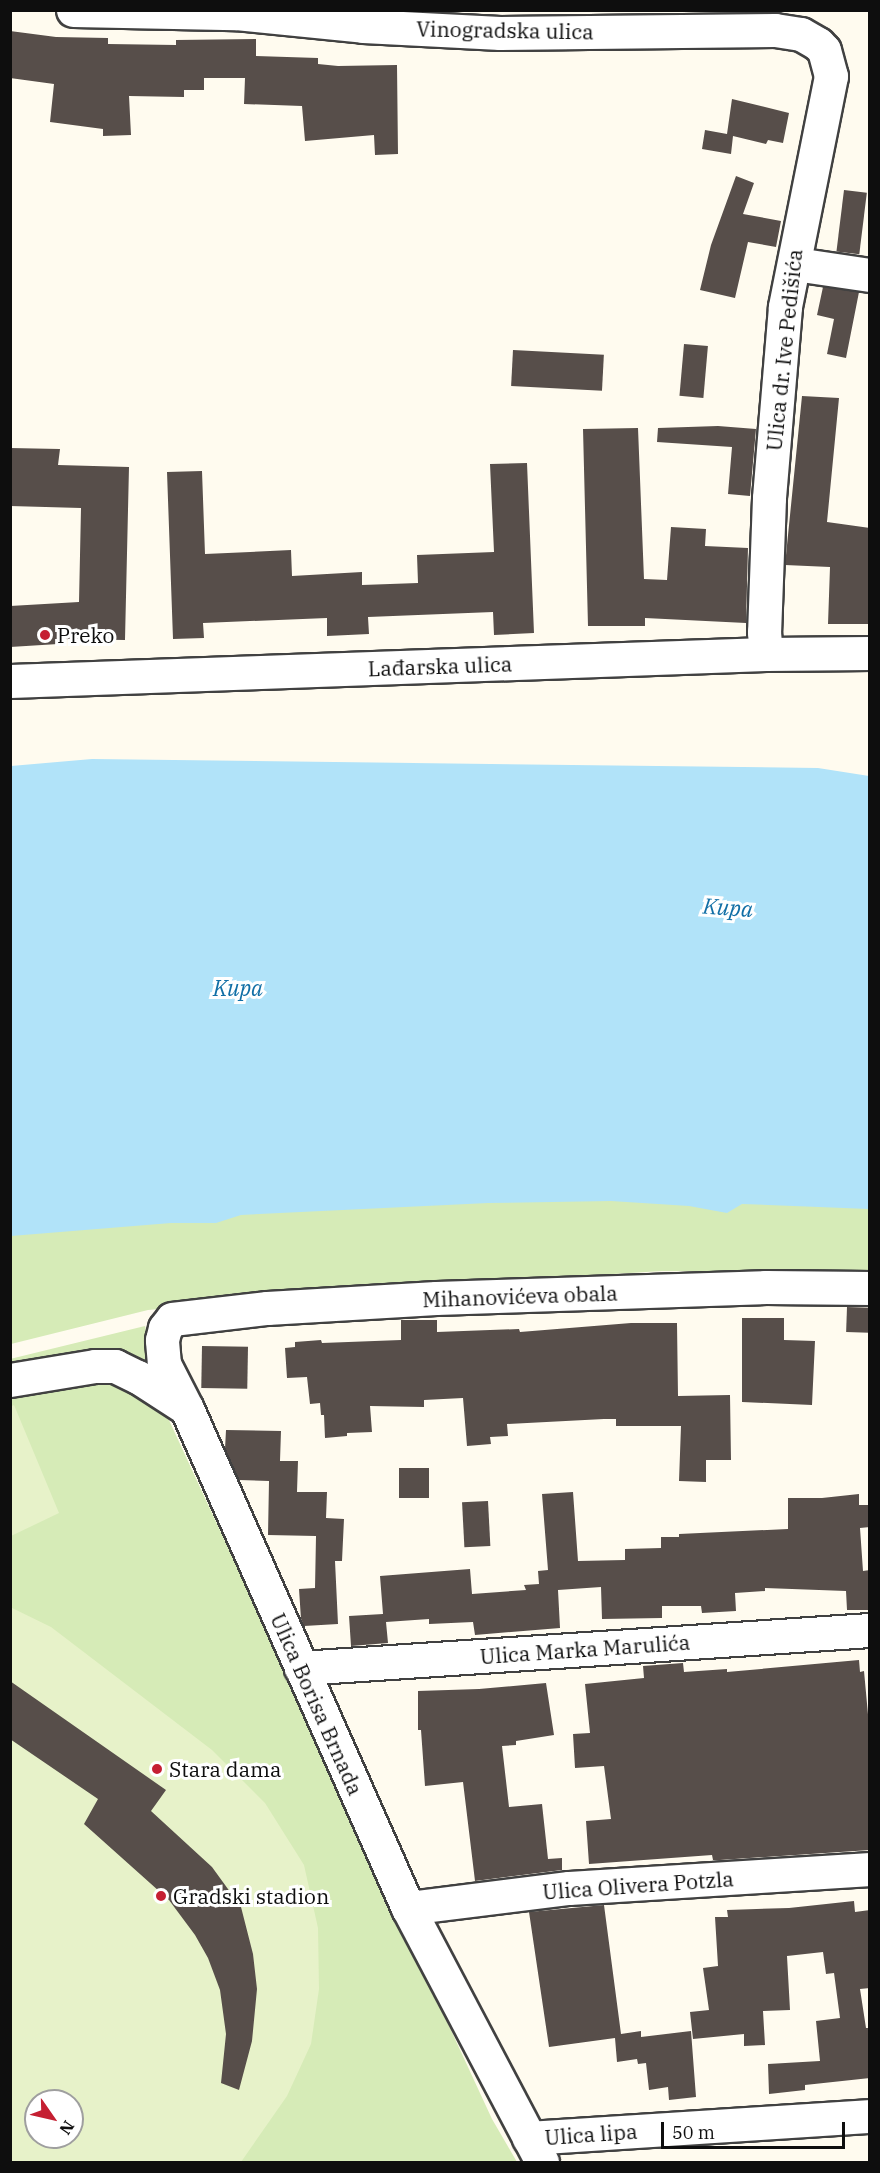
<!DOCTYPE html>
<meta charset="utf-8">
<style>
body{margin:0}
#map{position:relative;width:880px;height:2173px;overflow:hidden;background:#fffbef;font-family:"IBM Plex Serif",serif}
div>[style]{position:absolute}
.green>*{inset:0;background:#d6ebb7}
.pitch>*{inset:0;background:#e7f2c9}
.water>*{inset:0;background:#b1e3f9}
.building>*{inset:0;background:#574e4a;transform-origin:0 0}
.roads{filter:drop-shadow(2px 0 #414141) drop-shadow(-2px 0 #414141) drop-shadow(0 2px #414141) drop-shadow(0 -2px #414141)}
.minor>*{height:33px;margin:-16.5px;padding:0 16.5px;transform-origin:16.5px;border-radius:16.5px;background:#fff}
.dots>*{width:16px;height:16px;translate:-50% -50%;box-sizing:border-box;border:3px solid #fff;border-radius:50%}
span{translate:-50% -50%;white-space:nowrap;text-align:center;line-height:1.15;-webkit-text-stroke:6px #fff;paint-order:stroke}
.street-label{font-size:21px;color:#0e0e0e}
.poi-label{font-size:21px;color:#0e0e0e}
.left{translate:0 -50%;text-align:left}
.water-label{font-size:22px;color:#116fa6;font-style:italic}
.frame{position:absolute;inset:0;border:12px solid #0e0e0e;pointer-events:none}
.north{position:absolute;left:24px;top:2089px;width:60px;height:60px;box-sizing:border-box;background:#fff;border:2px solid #9f9f9f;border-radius:50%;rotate:124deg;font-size:16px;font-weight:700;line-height:24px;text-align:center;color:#0e0e0e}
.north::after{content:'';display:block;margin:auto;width:21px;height:27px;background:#c51f32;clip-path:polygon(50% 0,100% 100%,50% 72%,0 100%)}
.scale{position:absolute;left:661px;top:2122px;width:184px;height:27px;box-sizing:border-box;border:3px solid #0e0e0e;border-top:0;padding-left:8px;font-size:18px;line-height:21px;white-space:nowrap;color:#0e0e0e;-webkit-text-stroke:4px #fff;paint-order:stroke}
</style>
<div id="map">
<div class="green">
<i style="clip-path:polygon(869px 1031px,869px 1272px,662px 1271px,371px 1289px,148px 1310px,11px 1344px,11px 1052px)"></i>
<i style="clip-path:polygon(evenodd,145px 1326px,168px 1418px,492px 2119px,517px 2162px,11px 2162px,10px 1359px,145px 1326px,36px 2101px,72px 2101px,72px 2137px,36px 2137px,36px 2101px)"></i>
</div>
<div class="pitch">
<i style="clip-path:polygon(14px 1405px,59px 1513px,11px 1536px,10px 1407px)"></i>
<i style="clip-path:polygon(evenodd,10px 1607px,51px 1627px,212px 1750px,265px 1803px,304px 1865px,318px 1928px,319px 1989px,311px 2044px,287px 2096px,241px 2162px,11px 2162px,10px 1607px,36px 2101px,72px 2101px,72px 2137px,36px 2137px,36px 2101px)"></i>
</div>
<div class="water">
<i style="clip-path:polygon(92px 759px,818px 768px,869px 776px,869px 1209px,742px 1204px,727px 1213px,689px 1206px,611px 1201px,488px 1203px,241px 1215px,216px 1223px,171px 1223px,11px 1236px,11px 766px)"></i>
</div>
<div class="building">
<i style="clip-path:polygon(10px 31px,56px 37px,108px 38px,108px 44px,176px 45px,176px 40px,256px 39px,256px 56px,318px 58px,318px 64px,338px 66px,397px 65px,398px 154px,375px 155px,374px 135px,305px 141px,302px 106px,244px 104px,245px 78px,204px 78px,204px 90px,184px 90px,184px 97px,129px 96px,131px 135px,103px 136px,103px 129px,50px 122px,54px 84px,10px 78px)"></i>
<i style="clip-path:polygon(732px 99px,789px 113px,783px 143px,768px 140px,766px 144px,733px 136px,731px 154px,702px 149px,705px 130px,727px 134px)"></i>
<i style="clip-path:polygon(736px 176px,754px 183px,743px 214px,781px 221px,776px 247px,748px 242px,735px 298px,700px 290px,711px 245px)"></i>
<i style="left:844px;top:190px;width:23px;height:62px;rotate:7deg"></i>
<i style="clip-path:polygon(823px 287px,859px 292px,846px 358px,827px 354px,834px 319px,817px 315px)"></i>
<i style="left:684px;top:344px;width:24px;height:52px;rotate:5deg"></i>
<i style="left:513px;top:350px;width:91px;height:36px;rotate:3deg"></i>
<i style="clip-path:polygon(802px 396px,839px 398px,827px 522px,870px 528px,870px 624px,828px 624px,830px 567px,785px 565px)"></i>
<i style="clip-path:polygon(718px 426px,756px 429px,750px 496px,728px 494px,732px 447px,657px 442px,658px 428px)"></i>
<i style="clip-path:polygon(638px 428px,644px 579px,667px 580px,671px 527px,706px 529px,705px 546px,748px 548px,746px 623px,645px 618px,645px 626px,588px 626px,583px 429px)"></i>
<i style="clip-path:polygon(10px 448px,60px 449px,58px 465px,129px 467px,125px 640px,58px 639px,58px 644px,10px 647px,10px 606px,79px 602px,81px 508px,10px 506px)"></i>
<i style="clip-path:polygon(527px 463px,534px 633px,494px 635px,493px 612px,368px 617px,369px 634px,327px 636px,327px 618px,203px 623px,204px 638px,173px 639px,167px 472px,202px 471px,205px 554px,291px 550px,292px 576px,362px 572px,362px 585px,418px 583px,417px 555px,494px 552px,490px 464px)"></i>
<i style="left:847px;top:1307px;width:23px;height:25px;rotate:2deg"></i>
<i style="clip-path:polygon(742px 1318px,784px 1318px,784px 1340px,815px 1341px,812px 1405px,742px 1402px)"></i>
<i style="clip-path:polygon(401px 1320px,437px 1320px,437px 1332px,519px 1329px,520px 1332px,631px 1323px,677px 1323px,678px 1396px,730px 1395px,731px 1460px,706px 1460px,706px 1482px,679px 1481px,681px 1426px,616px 1426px,616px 1419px,604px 1419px,507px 1424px,508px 1436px,490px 1437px,491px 1444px,467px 1446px,463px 1398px,424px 1400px,424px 1407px,370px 1406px,372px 1432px,347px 1433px,347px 1436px,325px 1438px,324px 1415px,321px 1415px,320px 1403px,310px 1404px,307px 1377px,287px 1378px,285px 1348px,295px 1347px,295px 1342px,321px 1340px,322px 1343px,401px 1340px)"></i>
<i style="left:202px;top:1346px;width:46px;height:42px;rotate:1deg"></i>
<i style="clip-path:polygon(226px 1430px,281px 1431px,280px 1461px,298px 1461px,297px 1492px,327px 1492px,326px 1518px,344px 1519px,342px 1561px,335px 1561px,338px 1624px,304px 1626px,301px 1619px,299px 1589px,315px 1588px,316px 1536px,268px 1535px,269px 1481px,239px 1480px,225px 1449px)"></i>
<i style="left:399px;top:1468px;width:30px;height:30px"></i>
<i style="clip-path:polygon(573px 1492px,578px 1561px,625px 1560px,625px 1549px,661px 1548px,661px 1537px,679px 1537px,679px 1534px,788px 1529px,788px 1498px,822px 1498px,859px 1494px,859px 1505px,870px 1505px,870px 1527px,860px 1528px,863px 1571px,870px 1570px,870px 1610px,847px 1610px,846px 1591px,765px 1588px,765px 1591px,735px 1593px,736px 1611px,702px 1613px,701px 1606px,662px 1606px,662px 1618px,602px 1619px,601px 1587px,558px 1590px,560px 1628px,475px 1635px,473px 1622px,429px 1624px,429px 1619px,386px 1622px,388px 1643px,351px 1646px,349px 1616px,383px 1614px,380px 1576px,470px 1569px,472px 1594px,526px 1590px,524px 1585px,539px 1584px,538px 1571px,548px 1570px,542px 1494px)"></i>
<i style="left:488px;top:1501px;width:45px;height:26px;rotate:87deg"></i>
<i style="clip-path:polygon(859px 1660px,860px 1672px,864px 1671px,870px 1736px,870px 1850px,720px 1860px,713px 1860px,712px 1855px,589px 1864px,586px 1821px,611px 1819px,604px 1766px,575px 1768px,573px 1734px,590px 1733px,585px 1684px,644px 1678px,643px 1666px,683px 1663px,684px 1672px,727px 1669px,727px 1672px)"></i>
<i style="clip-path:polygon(10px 1681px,166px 1790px,151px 1811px,212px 1867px,241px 1907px,253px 1954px,257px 1989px,252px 2041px,239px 2090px,221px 2083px,226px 2034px,220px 1990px,208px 1958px,195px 1935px,169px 1900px,84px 1824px,98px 1799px,10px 1739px)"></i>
<i style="clip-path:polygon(546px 1683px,554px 1735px,516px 1741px,516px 1745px,502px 1746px,509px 1807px,542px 1804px,548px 1859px,562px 1858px,562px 1870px,475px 1881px,463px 1782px,425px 1786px,421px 1730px,418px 1730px,418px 1691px,479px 1689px)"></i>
<i style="clip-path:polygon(854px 1901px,855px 1912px,870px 1910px,870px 1988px,860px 1989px,866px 2028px,870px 2028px,870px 2078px,805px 2085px,805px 2090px,769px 2094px,768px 2064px,820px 2061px,816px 2021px,840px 2018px,834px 1973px,826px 1974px,823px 1952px,787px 1956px,790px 2010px,763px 2011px,765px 2045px,744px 2046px,744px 2034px,693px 2039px,690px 2012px,709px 2010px,703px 1968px,718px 1966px,715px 1917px,728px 1917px,727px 1910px,789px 1908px)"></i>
<i style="clip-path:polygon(604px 1905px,621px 2034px,641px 2031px,641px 2037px,691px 2031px,696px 2097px,669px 2100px,668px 2087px,649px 2090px,646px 2063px,638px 2064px,637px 2059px,617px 2062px,615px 2038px,549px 2047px,529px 1912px)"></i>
</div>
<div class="roads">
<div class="minor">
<i style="left:73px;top:10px;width:163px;rotate:1.1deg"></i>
<i style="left:236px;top:13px;width:128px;rotate:5.8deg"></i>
<i style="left:363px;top:26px;width:137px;rotate:2.9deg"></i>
<i style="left:500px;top:33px;width:275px;rotate:-0.6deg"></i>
<i style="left:775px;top:30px;width:26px;rotate:9deg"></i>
<i style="left:801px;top:34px;width:20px;rotate:30deg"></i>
<i style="left:818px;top:44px;width:8px;rotate:45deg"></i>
<i style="left:824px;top:50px;width:27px;rotate:75deg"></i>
<i style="left:831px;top:76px;width:236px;rotate:101.3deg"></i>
<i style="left:785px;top:307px;width:192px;rotate:94.8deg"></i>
<i style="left:769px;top:498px;width:134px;rotate:92.1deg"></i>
<i style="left:764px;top:632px;width:22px;rotate:85deg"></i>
<i style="left:809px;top:266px;width:62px;rotate:8.4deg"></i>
<i style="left:10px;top:681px;width:756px;rotate:-2.05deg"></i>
<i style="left:766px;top:654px;width:104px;rotate:-0.6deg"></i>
<i style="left:10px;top:1380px;width:86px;rotate:-9.4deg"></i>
<i style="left:95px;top:1366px;width:20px"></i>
<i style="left:115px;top:1366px;width:25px;rotate:26deg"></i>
<i style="left:138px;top:1377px;width:57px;rotate:32.9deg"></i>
<i style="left:301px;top:1668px;width:570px;rotate:-3.82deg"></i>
<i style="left:408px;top:1908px;width:162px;rotate:-7.1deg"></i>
<i style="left:569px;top:1888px;width:302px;rotate:-3.6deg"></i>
<i style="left:529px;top:2138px;width:342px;rotate:-3.7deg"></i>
<i style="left:542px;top:2162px;width:287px;rotate:-117.8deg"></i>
<i style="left:408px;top:1908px;width:546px;rotate:-113.89deg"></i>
<i style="left:187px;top:1409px;width:51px;rotate:-117.1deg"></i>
<i style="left:164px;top:1364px;width:24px;rotate:-95deg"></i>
<i style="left:162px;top:1340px;width:12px;rotate:-76deg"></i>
<i style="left:165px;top:1328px;width:11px;rotate:-52deg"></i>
<i style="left:172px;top:1319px;width:96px;rotate:-6.6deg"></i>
<i style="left:267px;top:1308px;width:169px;rotate:-3.4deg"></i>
<i style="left:436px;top:1298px;width:330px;rotate:-1.9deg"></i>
<i style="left:766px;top:1287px;width:104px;rotate:0.6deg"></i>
</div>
</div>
<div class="dots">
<i style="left:45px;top:635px;background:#c51f32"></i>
<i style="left:157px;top:1769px;background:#c51f32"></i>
<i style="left:161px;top:1896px;background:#c51f32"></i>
</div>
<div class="street-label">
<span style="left:505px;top:30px;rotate:1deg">Vinogradska ulica</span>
<span style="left:784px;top:350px;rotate:-84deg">Ulica dr. Ive Pedišića</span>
<span style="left:440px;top:666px;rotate:-2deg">Lađarska ulica</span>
<span style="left:520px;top:1296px;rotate:-2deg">Mihanovićeva obala</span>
<span style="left:585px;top:1649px;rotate:-4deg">Ulica Marka Marulića</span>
<span style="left:317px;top:1704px;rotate:66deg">Ulica Borisa Brnada</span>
<span style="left:638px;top:1885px;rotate:-4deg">Ulica Olivera Potzla</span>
<span style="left:591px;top:2134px;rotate:-4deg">Ulica lipa</span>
</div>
<div class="poi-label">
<span class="left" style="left:57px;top:635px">Preko</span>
<span class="left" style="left:169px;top:1769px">Stara dama</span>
<span class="left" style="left:173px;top:1896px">Gradski stadion</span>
</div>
<div class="water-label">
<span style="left:728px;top:907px;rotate:4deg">Kupa</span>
<span style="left:238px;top:988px">Kupa</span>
</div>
<div class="frame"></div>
<div class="north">N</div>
<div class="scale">50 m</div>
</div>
